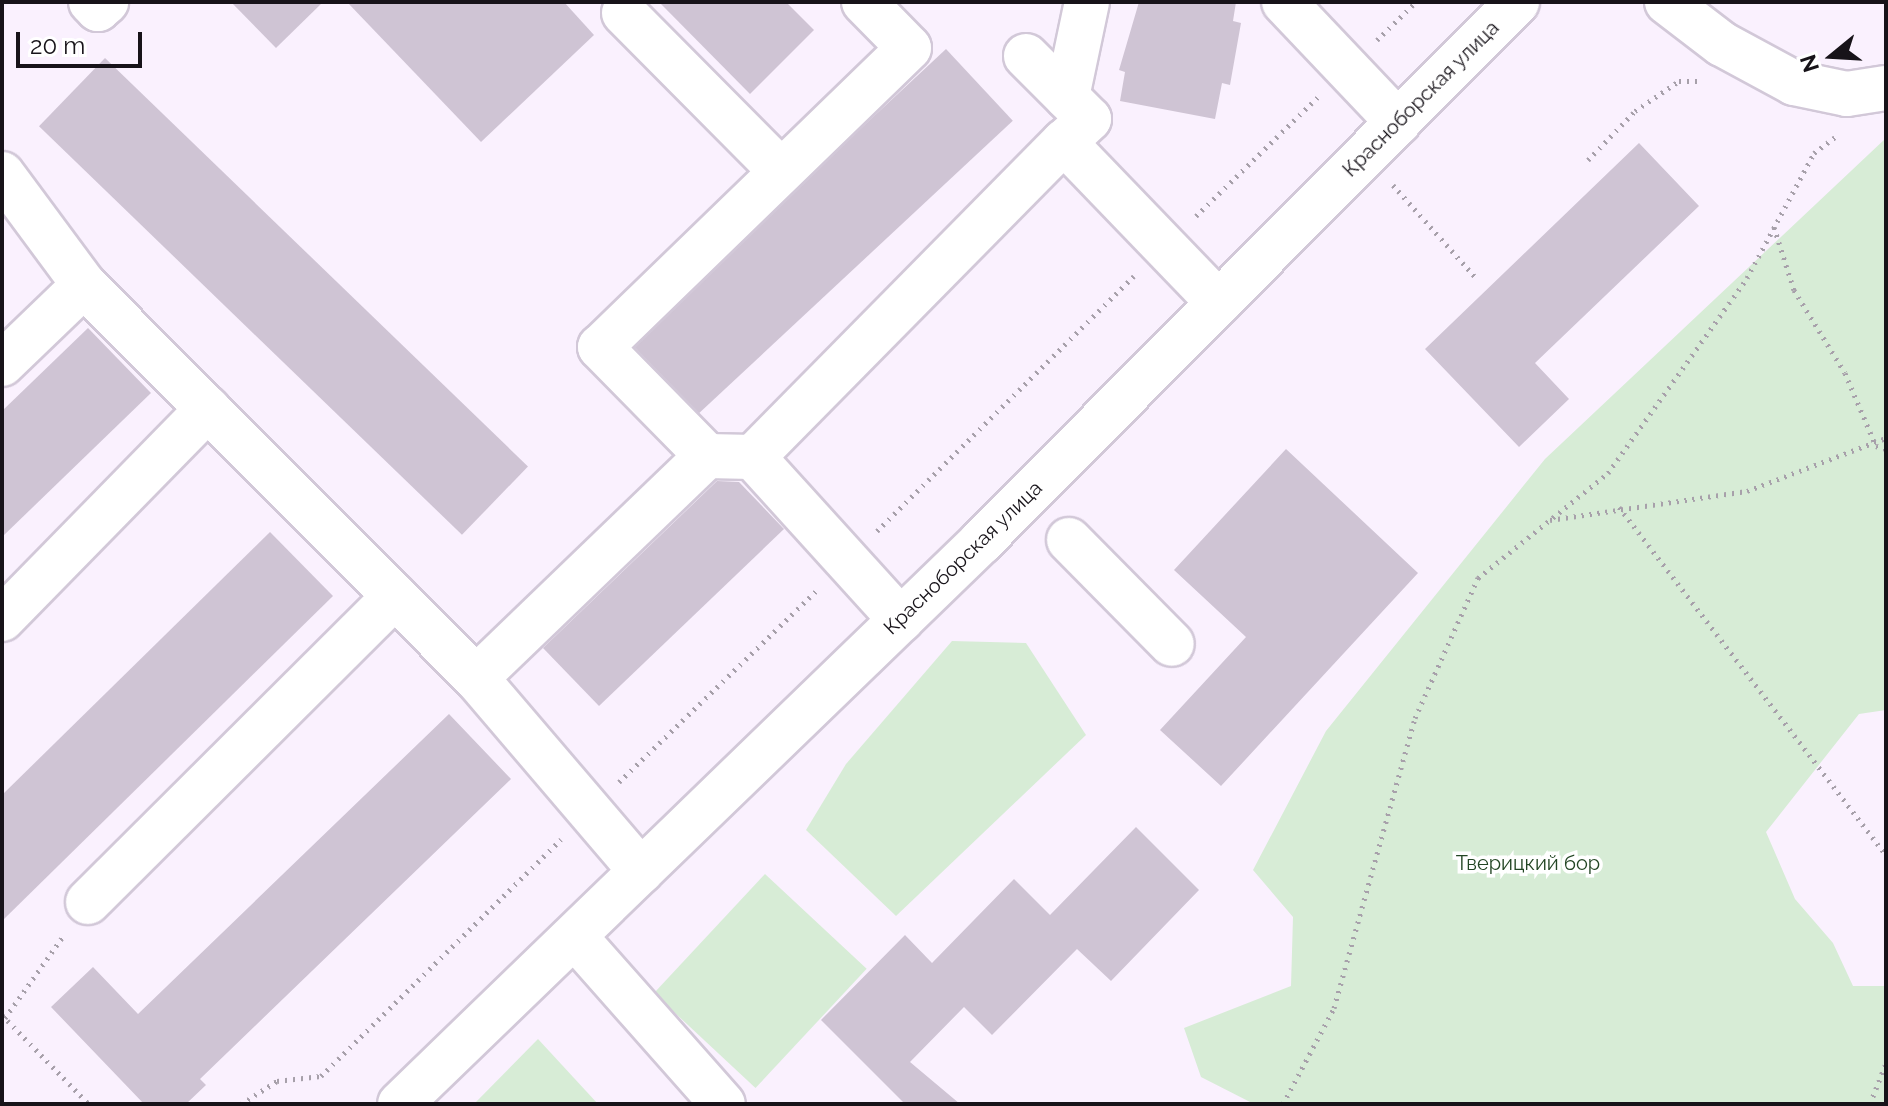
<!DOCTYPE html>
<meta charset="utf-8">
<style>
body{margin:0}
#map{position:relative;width:1888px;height:1106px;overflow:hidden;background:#faf1fe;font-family:Raleway,sans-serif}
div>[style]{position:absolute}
.green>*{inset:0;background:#d7ecd6;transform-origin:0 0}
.building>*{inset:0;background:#cfc4d4;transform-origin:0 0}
.path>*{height:5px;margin-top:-2.5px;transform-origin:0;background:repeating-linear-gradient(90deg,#a7a0aa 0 2px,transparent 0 8px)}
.roads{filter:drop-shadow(2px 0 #d2c8d8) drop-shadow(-2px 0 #d2c8d8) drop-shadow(0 2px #d2c8d8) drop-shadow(0 -2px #d2c8d8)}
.minor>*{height:44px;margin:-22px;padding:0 22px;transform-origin:22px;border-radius:22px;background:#fff}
span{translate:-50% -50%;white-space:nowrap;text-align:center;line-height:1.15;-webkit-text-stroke:7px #fff;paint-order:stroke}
.street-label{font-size:20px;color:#171319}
.park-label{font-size:20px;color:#234624}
.frame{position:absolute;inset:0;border:4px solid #171319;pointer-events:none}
.north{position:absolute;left:1792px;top:16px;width:80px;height:80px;-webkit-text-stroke:6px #fff;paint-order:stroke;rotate:252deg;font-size:22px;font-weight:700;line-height:32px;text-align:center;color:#171319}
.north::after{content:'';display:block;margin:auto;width:28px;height:36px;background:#171319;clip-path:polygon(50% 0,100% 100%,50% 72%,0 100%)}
.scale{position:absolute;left:16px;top:32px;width:126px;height:36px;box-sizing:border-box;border:4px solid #171319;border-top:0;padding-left:10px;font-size:24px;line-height:28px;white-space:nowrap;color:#171319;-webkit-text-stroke:6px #fff;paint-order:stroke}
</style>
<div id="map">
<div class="green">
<i style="clip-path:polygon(1886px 138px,1886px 710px,1859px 714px,1766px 832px,1795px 899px,1833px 943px,1853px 986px,1886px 986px,1886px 1104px,1254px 1104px,1201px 1077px,1184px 1028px,1291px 986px,1293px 917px,1253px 870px,1326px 731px,1545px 459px)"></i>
<i style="clip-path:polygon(952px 641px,1026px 643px,1086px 735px,896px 916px,806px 830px,846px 764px)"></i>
<i style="left:765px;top:874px;width:139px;height:163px;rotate:43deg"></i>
<i style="clip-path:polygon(538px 1039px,598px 1104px,474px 1104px)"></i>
</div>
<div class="building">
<i style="clip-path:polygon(231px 2px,323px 2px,276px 48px)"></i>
<i style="clip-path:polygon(347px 2px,564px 2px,594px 35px,481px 142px)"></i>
<i style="clip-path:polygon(659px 2px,786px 2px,814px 30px,750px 94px)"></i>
<i style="clip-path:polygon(1139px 2px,1236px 2px,1233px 21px,1241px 23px,1230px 85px,1222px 83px,1215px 119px,1120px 101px,1125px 72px,1119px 70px)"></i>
<i style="left:946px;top:49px;width:98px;height:431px;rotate:47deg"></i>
<i style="left:105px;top:58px;width:588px;height:95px;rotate:44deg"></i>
<i style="clip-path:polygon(1639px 143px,1699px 206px,1535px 363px,1569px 399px,1519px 447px,1425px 349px)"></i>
<i style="clip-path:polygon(88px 328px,151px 393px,2px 537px,2px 411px)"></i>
<i style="clip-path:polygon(1286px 449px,1418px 573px,1221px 786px,1160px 730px,1246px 637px,1174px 570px)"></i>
<i style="clip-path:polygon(717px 481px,739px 482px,784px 529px,599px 706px,543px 648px)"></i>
<i style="clip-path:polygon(270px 532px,333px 596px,2px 921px,2px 795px)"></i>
<i style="clip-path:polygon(449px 714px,511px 779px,200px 1079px,206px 1085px,186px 1104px,144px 1104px,51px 1007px,93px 967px,138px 1014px)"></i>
<i style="clip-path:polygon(1136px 827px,1199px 890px,1111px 981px,1077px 949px,992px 1035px,964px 1007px,910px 1062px,960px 1104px,905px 1104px,821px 1020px,905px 935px,932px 963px,1014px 879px,1050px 915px)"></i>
</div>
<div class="path">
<i style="left:1377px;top:40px;width:54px;rotate:-44.3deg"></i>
<i style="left:1588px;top:160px;width:68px;rotate:-46.2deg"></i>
<i style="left:1635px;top:111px;width:53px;rotate:-34.3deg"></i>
<i style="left:1679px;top:81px;width:18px"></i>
<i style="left:1393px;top:185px;width:127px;rotate:48.2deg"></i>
<i style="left:1196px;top:216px;width:170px;rotate:-44.3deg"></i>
<i style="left:1774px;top:227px;width:66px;rotate:72.4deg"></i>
<i style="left:1794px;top:290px;width:97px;rotate:58.4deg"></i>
<i style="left:1845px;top:373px;width:79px;rotate:67deg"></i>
<i style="left:1876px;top:446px;width:10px;rotate:17deg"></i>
<i style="left:1619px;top:507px;width:439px;rotate:52.5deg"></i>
<i style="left:1550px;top:520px;width:199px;rotate:-8.4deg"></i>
<i style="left:1747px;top:491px;width:149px;rotate:-20.9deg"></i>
<i style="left:877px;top:531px;width:362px;rotate:-44.8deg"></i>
<i style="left:619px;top:782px;width:274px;rotate:-44.1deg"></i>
<i style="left:2px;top:1015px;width:124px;rotate:45.7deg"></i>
<i style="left:5px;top:1018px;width:102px;rotate:-54.6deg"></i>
<i style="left:241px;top:1104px;width:43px;rotate:-32.6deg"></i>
<i style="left:277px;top:1081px;width:44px;rotate:-6.5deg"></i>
<i style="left:321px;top:1076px;width:337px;rotate:-44.6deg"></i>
<i style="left:1283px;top:1104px;width:109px;rotate:-62deg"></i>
<i style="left:1334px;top:1008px;width:301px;rotate:-74.4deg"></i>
<i style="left:1415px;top:718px;width:154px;rotate:-65.8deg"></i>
<i style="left:1478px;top:578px;width:167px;rotate:-38.9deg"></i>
<i style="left:1608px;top:473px;width:239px;rotate:-54.5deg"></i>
<i style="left:1747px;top:278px;width:142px;rotate:-61.8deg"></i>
<i style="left:1814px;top:153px;width:26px;rotate:-37deg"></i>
<i style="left:1870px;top:1104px;width:44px;rotate:-68.7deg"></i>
</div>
<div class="roads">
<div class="minor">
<i style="left:91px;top:2px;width:10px;rotate:45deg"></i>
<i style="left:98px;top:9px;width:11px;rotate:-41deg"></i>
<i style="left:864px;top:2px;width:64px;rotate:45.6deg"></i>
<i style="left:909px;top:48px;width:430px;rotate:135.9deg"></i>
<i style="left:600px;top:347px;width:153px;rotate:45.5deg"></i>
<i style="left:707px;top:456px;width:46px;rotate:1.2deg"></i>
<i style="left:753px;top:457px;width:220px;rotate:47.8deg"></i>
<i style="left:1284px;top:2px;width:166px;rotate:46.5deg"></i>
<i style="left:1667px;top:2px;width:69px;rotate:37.4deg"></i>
<i style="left:1722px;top:44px;width:82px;rotate:28.4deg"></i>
<i style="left:1794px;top:83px;width:54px;rotate:11.7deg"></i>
<i style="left:1847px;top:94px;width:39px;rotate:-9deg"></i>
<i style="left:624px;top:13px;width:223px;rotate:45.2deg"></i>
<i style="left:1026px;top:56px;width:89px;rotate:45deg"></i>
<i style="left:1089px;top:119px;width:34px;rotate:137deg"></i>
<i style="left:1067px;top:97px;width:97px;rotate:-78.1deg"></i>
<i style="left:2px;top:174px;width:138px;rotate:53.5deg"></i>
<i style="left:84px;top:285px;width:555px;rotate:45.07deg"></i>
<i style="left:476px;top:678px;width:254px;rotate:49.5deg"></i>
<i style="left:2px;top:364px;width:114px;rotate:-43.9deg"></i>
<i style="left:753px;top:457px;width:443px;rotate:-45.4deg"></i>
<i style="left:1064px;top:142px;width:223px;rotate:46.1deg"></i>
<i style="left:1069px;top:540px;width:146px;rotate:45.3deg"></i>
<i style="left:2px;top:619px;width:294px;rotate:-45.6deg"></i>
<i style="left:476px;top:678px;width:320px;rotate:-43.9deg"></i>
<i style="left:88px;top:902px;width:433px;rotate:-44.9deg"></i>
<i style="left:575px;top:937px;width:223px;rotate:48.5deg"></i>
<i style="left:400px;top:1104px;width:808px;rotate:-44.05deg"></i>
<i style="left:981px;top:542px;width:761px;rotate:-45.21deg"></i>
</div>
</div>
<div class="street-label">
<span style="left:1421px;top:99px;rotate:-45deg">Красноборская улица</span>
<span style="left:963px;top:558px;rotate:-44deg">Красноборская улица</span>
</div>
<div class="park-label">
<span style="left:1528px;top:863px">Тверицкий бор</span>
</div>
<div class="frame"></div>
<div class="north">N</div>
<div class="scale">20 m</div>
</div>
